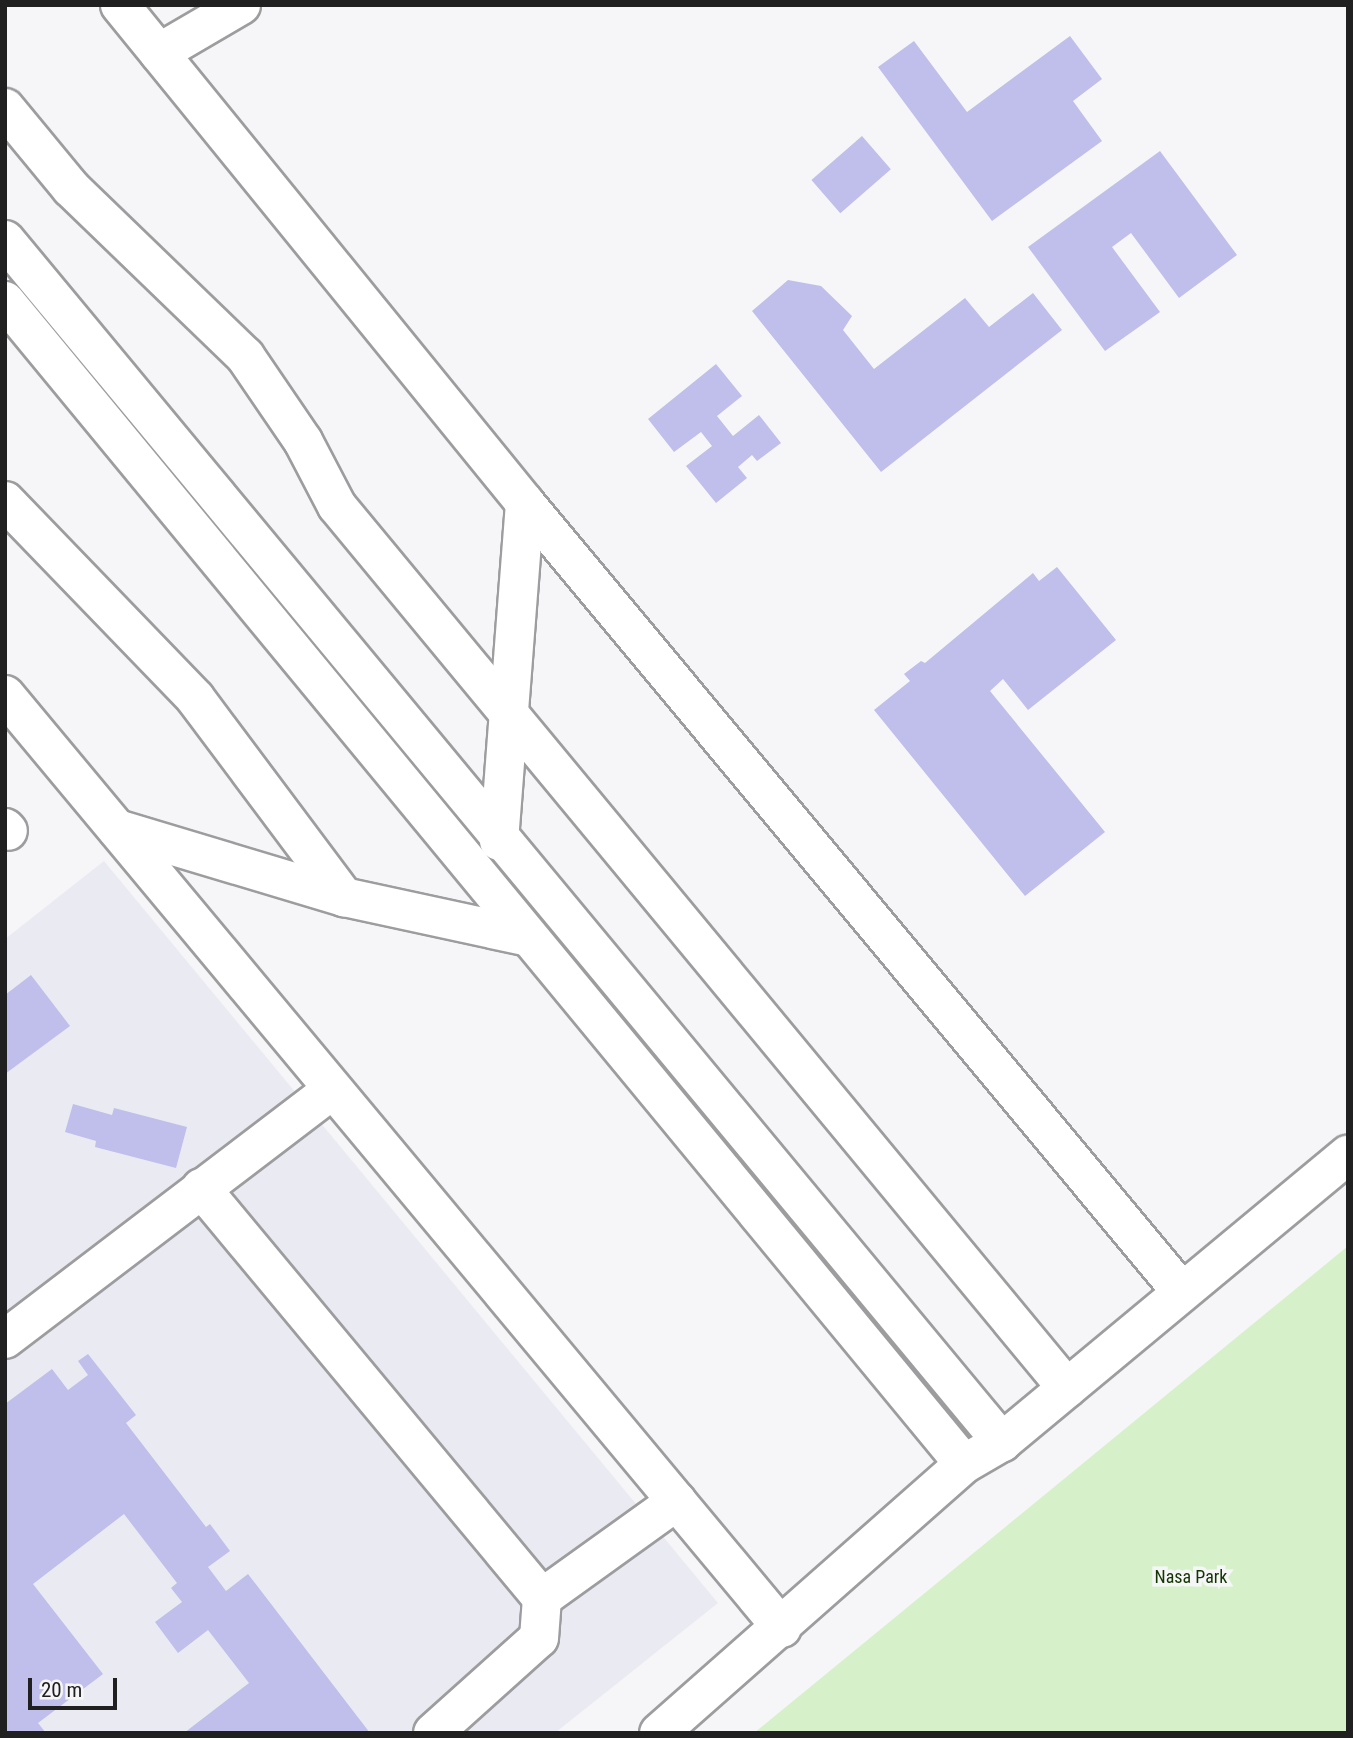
<!DOCTYPE html>
<style>
body{margin:0}
#map{position:relative;width:1353px;height:1738px;overflow:hidden;background:#f6f6f8;font-family:"Roboto Condensed",sans-serif}
div>[style]{position:absolute}
.built>*{inset:0;background:#eaeaf3}
.green>*{inset:0;background:#d6f1ca}
.building>*{inset:0;background:#c0beea;transform-origin:0 0}
.roads{filter:drop-shadow(2px 0 #9d9d9f) drop-shadow(-2px 0 #9d9d9f) drop-shadow(0 2px #9d9d9f) drop-shadow(0 -2px #9d9d9f)}
.minor>*{height:38px;margin:-19px;padding:0 19px;transform-origin:19px;border-radius:19px;background:#fff}
span{translate:-50% -50%;white-space:nowrap;text-align:center;line-height:1.15;-webkit-text-stroke:7px #f6f6f8;paint-order:stroke}
.park-label{font-size:18px;color:#133500}
.frame{position:absolute;inset:0;border:7px solid #202021;pointer-events:none}
.scale{position:absolute;left:28px;top:1678px;width:89px;height:32px;box-sizing:border-box;border:4px solid #202021;border-top:0;padding-left:9px;font-size:21px;line-height:24px;white-space:nowrap;color:#202021;-webkit-text-stroke:5px #f6f6f8;paint-order:stroke}
</style>
<div id="map">
<div class="built">
<i style="clip-path:polygon(104px 861px,718px 1603px,555px 1733px,5px 1733px,5px 939px)"></i>
</div>
<div class="green">
<i style="clip-path:polygon(1348px 1246px,1348px 1733px,754px 1733px)"></i>
</div>
<div class="building">
<i style="clip-path:polygon(1070px 36px,1102px 79px,1073px 101px,1102px 141px,992px 221px,878px 67px,914px 41px,967px 112px)"></i>
<i style="left:862px;top:136px;width:44px;height:67px;rotate:49deg"></i>
<i style="clip-path:polygon(1160px 151px,1237px 255px,1179px 298px,1131px 233px,1112px 247px,1160px 312px,1105px 351px,1028px 247px)"></i>
<i style="clip-path:polygon(788px 280px,821px 286px,852px 316px,843px 330px,874px 369px,965px 298px,989px 327px,1033px 293px,1062px 330px,881px 472px,752px 311px)"></i>
<i style="clip-path:polygon(716px 364px,742px 396px,717px 416px,733px 436px,759px 415px,781px 443px,757px 461px,752px 455px,738px 467px,747px 478px,716px 503px,686px 466px,712px 446px,701px 432px,674px 452px,648px 419px)"></i>
<i style="clip-path:polygon(1057px 567px,1116px 640px,1028px 710px,1003px 679px,990px 691px,1105px 832px,1025px 896px,874px 710px,910px 681px,904px 674px,921px 661px,925px 663px,1033px 573px,1039px 581px)"></i>
<i style="clip-path:polygon(31px 975px,70px 1026px,5px 1074px,5px 995px)"></i>
<i style="clip-path:polygon(73px 1104px,112px 1115px,114px 1108px,187px 1127px,176px 1168px,95px 1147px,96px 1141px,65px 1132px)"></i>
<i style="clip-path:polygon(88px 1354px,136px 1415px,126px 1423px,206px 1527px,210px 1524px,230px 1551px,208px 1567px,226px 1591px,248px 1574px,370px 1733px,184px 1733px,249px 1683px,208px 1630px,178px 1653px,155px 1622px,182px 1602px,171px 1588px,177px 1583px,124px 1514px,33px 1584px,103px 1674px,38px 1723px,46px 1733px,5px 1733px,5px 1404px,52px 1369px,68px 1390px,88px 1375px,78px 1361px)"></i>
</div>
<div class="roads">
<div class="minor">
<i style="left:120px;top:5px;width:642px;rotate:50.88deg"></i>
<i style="left:525px;top:503px;width:1025px;rotate:50.22deg"></i>
<i style="left:159px;top:53px;width:95px;rotate:-30.3deg"></i>
<i style="left:5px;top:108px;width:104px;rotate:50.5deg"></i>
<i style="left:71px;top:188px;width:242px;rotate:44deg"></i>
<i style="left:245px;top:356px;width:103px;rotate:55.7deg"></i>
<i style="left:303px;top:441px;width:73px;rotate:62.4deg"></i>
<i style="left:337px;top:506px;width:1145px;rotate:50.39deg"></i>
<i style="left:5px;top:240px;width:1562px;rotate:50.33deg"></i>
<i style="left:5px;top:301px;width:1507px;rotate:50.49deg"></i>
<i style="left:5px;top:501px;width:274px;rotate:46deg"></i>
<i style="left:195px;top:698px;width:249px;rotate:53.2deg"></i>
<i style="left:5px;top:695px;width:1214px;rotate:50.21deg"></i>
<i style="left:5px;top:828px;width:4px;rotate:45deg"></i>
<i style="left:117px;top:829px;width:237px;rotate:16.7deg"></i>
<i style="left:344px;top:897px;width:189px;rotate:12.2deg"></i>
<i style="left:499px;top:841px;width:339px;rotate:-85.6deg"></i>
<i style="left:201px;top:1188px;width:533px;rotate:50.25deg"></i>
<i style="left:5px;top:1339px;width:412px;rotate:-37.3deg"></i>
<i style="left:433px;top:1733px;width:142px;rotate:-41.9deg"></i>
<i style="left:539px;top:1638px;width:40px;rotate:-85.7deg"></i>
<i style="left:542px;top:1598px;width:166px;rotate:-35.7deg"></i>
<i style="left:659px;top:1733px;width:407px;rotate:-41.4deg"></i>
<i style="left:964px;top:1464px;width:44px;rotate:-30.1deg"></i>
<i style="left:1002px;top:1442px;width:450px;rotate:-39.7deg"></i>
</div>
</div>
<div class="park-label">
<span style="left:1191px;top:1577px">Nasa Park</span>
</div>
<div class="frame"></div>
<div class="scale">20 m</div>
</div>
